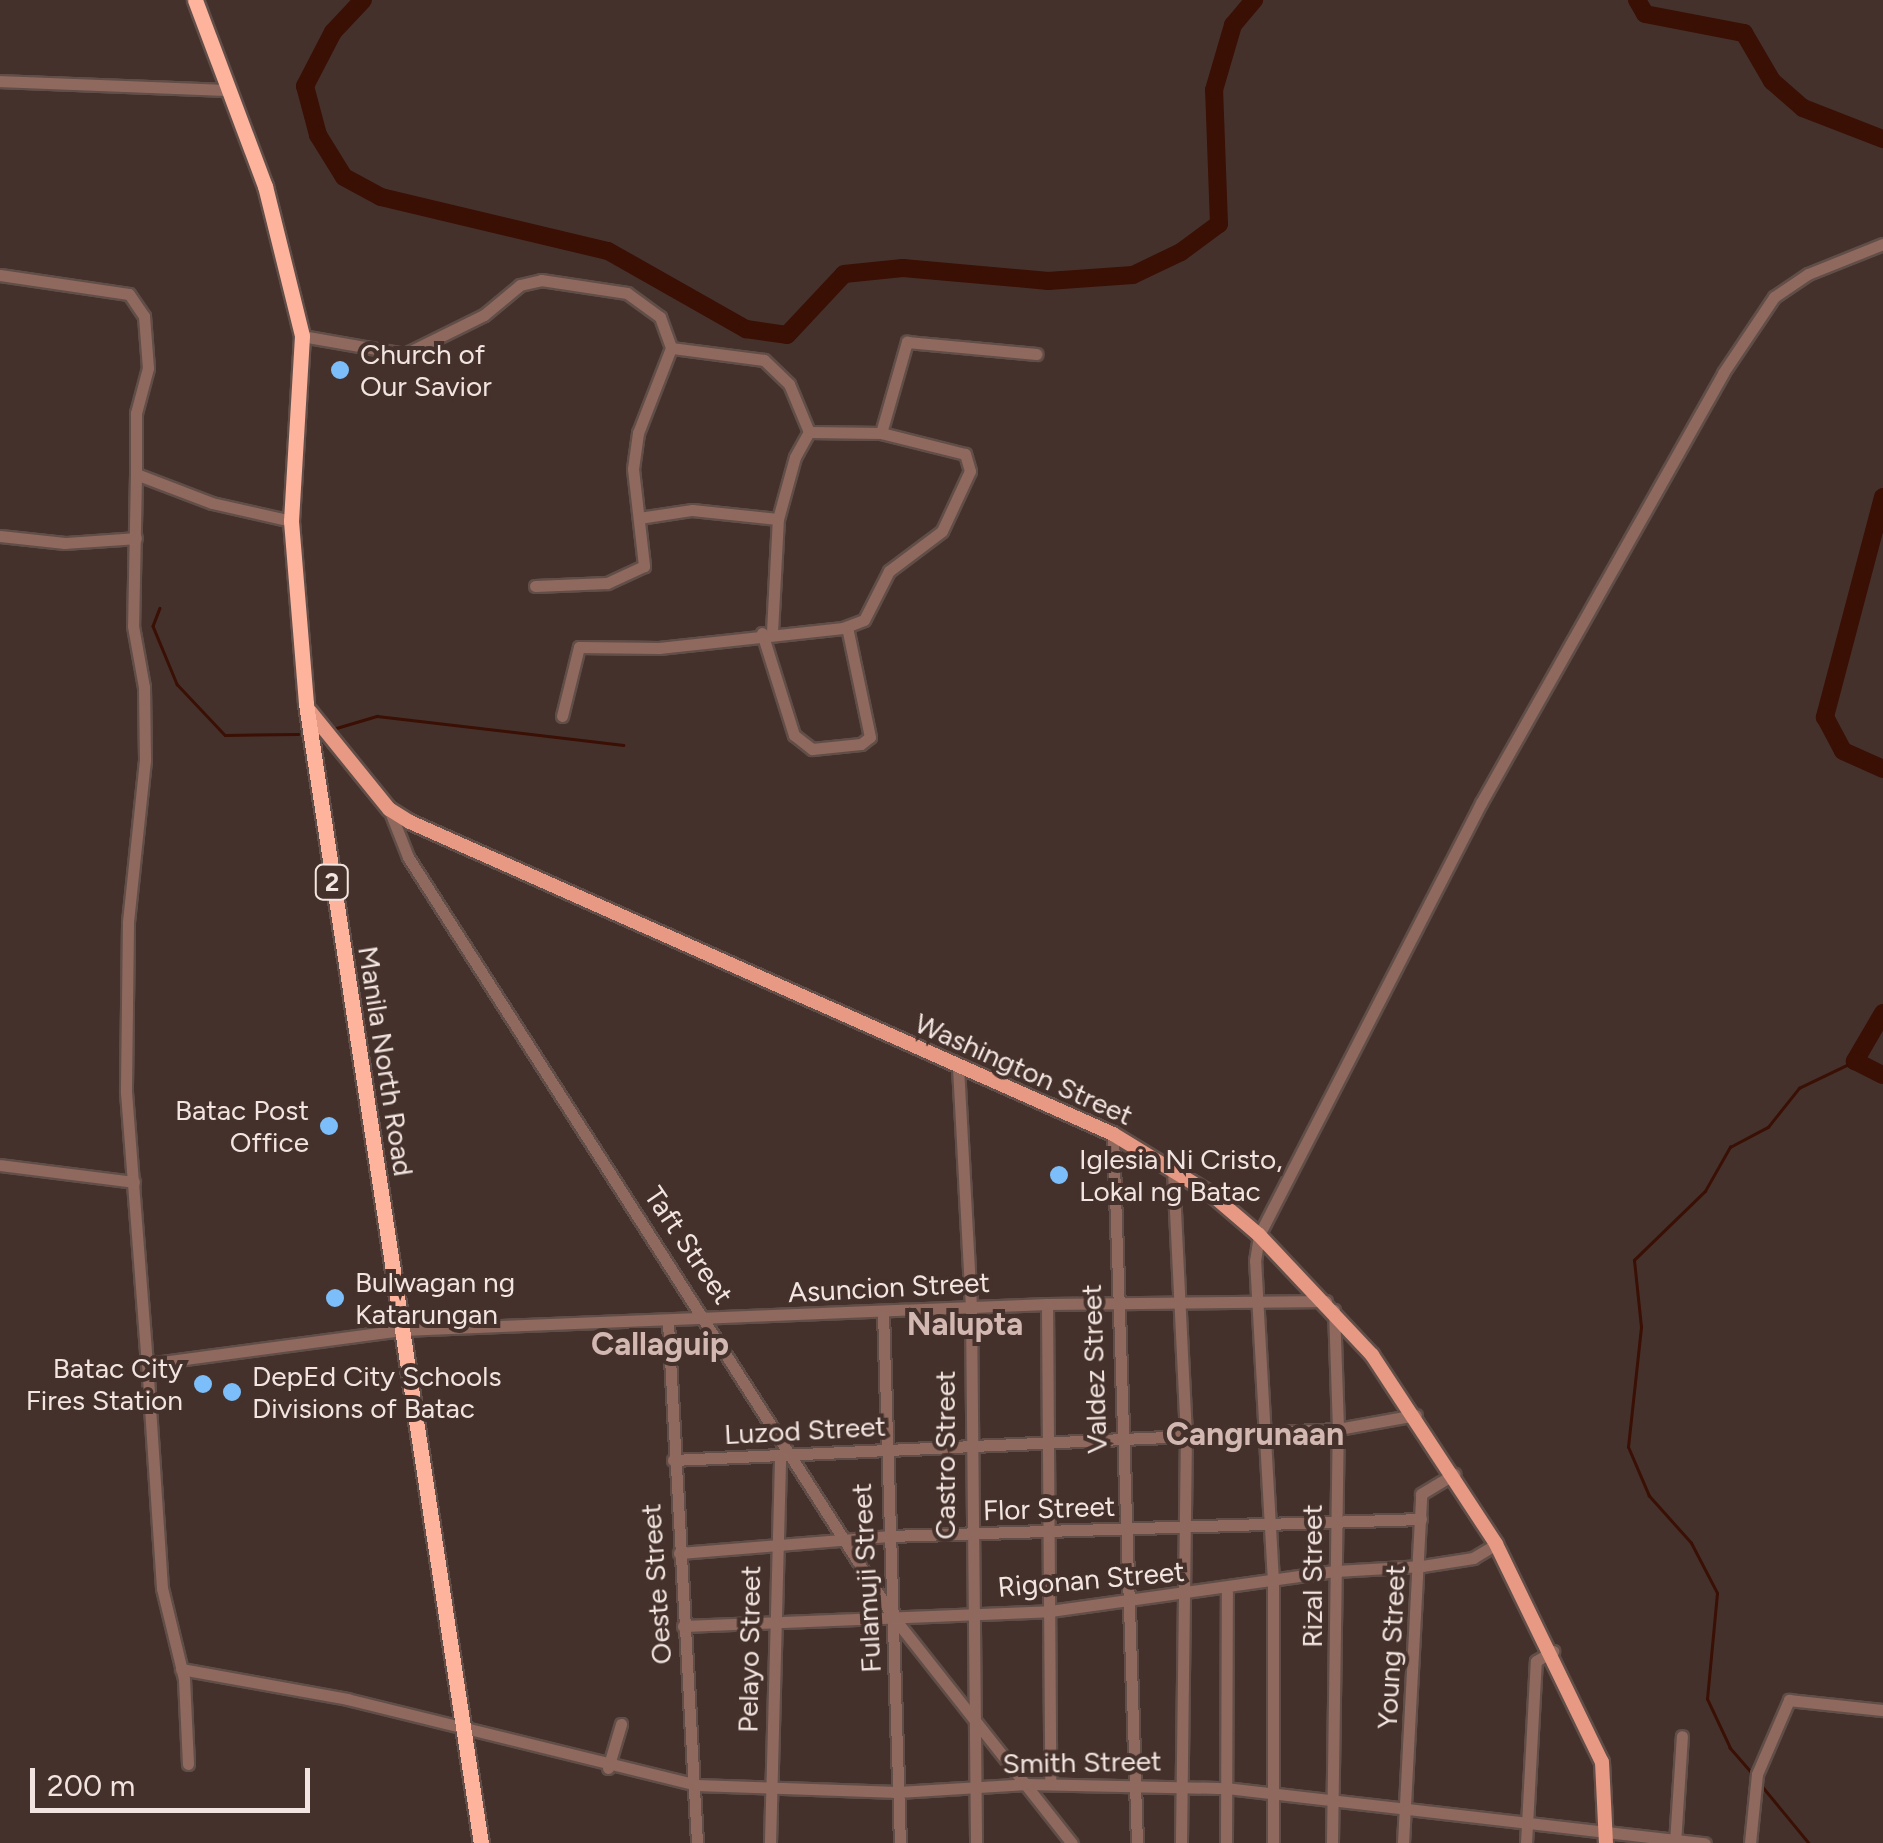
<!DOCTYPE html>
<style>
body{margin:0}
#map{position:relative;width:1883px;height:1843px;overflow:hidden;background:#45312b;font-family:Figtree,sans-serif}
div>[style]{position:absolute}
.stream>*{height:2.5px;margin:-1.25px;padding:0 1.25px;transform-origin:1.25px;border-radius:1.25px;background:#3a0f04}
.river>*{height:18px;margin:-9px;padding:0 9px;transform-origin:9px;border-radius:9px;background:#3a0f04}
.roads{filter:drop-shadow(2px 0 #614e48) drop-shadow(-2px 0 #614e48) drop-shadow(0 2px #614e48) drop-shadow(0 -2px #614e48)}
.minor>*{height:11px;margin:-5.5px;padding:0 5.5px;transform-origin:5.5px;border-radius:5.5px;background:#90695e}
.major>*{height:14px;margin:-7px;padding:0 7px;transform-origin:7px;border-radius:7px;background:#e89983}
.highway>*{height:15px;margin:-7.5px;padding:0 7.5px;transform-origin:7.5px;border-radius:7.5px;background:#feb39d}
.dots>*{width:28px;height:28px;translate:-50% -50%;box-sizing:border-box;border:5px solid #45312b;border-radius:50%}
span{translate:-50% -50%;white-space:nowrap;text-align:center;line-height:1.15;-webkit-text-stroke:8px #45312b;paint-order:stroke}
.shield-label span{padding:2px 8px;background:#45312b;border:2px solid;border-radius:8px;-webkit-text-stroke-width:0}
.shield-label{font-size:25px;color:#f2e5e1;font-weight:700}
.poi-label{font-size:28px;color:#f2e5e1}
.left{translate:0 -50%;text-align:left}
.right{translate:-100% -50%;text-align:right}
.street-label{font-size:28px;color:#f2e5e1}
.quarter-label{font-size:32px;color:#d2b8b1;font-weight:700}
.scale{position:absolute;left:30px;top:1768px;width:280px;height:45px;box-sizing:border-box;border:5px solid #f2e5e1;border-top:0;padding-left:12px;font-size:30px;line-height:35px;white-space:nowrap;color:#f2e5e1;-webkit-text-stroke:8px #45312b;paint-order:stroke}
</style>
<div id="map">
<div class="stream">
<i style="left:160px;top:608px;width:19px;rotate:111deg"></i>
<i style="left:153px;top:626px;width:63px;rotate:67.5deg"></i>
<i style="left:177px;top:684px;width:70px;rotate:46.7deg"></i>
<i style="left:225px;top:735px;width:73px;rotate:-0.8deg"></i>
<i style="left:333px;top:729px;width:46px;rotate:-16.5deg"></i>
<i style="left:377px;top:716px;width:248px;rotate:6.7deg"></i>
<i style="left:1754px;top:1776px;width:37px;rotate:-131deg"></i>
<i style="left:1730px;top:1748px;width:54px;rotate:-115.1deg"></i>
<i style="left:1707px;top:1699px;width:106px;rotate:-84.6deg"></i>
<i style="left:1717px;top:1593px;width:56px;rotate:-117.5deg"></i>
<i style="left:1691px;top:1543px;width:63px;rotate:-131.8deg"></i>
<i style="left:1649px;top:1496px;width:53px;rotate:-113.2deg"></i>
<i style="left:1628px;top:1447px;width:121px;rotate:-83.8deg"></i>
<i style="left:1641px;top:1327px;width:67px;rotate:-96deg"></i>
<i style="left:1634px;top:1260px;width:99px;rotate:-44.2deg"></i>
<i style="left:1705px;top:1191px;width:51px;rotate:-60.4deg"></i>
<i style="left:1730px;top:1147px;width:43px;rotate:-27.8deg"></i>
<i style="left:1768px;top:1127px;width:50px;rotate:-51.5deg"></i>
<i style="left:1799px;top:1088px;width:62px;rotate:-25.7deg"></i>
<i style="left:1762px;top:1786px;width:74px;rotate:50.5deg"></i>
</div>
<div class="river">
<i style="left:363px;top:0;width:44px;rotate:133.2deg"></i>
<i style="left:333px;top:32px;width:61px;rotate:117.4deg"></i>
<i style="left:305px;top:86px;width:51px;rotate:75.1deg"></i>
<i style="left:318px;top:135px;width:49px;rotate:58.2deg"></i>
<i style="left:344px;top:177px;width:42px;rotate:28.4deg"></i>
<i style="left:381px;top:197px;width:233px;rotate:13.4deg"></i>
<i style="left:608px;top:251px;width:159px;rotate:29.5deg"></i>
<i style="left:746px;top:329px;width:41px;rotate:8.3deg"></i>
<i style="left:787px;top:335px;width:83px;rotate:-46.9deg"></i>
<i style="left:844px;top:274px;width:59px;rotate:-5.8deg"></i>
<i style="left:903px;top:268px;width:146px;rotate:5.1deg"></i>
<i style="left:1048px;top:281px;width:85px;rotate:-4deg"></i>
<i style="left:1133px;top:275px;width:53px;rotate:-25.6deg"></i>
<i style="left:1181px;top:252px;width:47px;rotate:-36.4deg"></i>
<i style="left:1219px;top:224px;width:134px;rotate:-92.1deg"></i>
<i style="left:1214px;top:90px;width:68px;rotate:-73.7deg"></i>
<i style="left:1233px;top:25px;width:33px;rotate:-50deg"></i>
<i style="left:1637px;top:0;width:16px;rotate:60deg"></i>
<i style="left:1645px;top:14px;width:101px;rotate:10.9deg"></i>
<i style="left:1744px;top:33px;width:56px;rotate:59.7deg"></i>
<i style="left:1772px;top:81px;width:41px;rotate:41.1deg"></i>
<i style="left:1803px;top:108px;width:86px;rotate:21.2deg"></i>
<i style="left:1883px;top:497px;width:228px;rotate:104.8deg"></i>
<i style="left:1825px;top:717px;width:38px;rotate:62deg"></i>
<i style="left:1843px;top:751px;width:44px;rotate:24.2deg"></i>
<i style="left:1883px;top:1013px;width:56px;rotate:120.3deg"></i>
<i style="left:1855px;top:1061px;width:31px;rotate:27deg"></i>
</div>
<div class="roads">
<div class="minor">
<i style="left:0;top:81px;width:227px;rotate:2.3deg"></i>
<i style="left:0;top:275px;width:130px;rotate:8.4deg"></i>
<i style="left:129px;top:294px;width:27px;rotate:56deg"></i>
<i style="left:144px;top:316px;width:52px;rotate:85.6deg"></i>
<i style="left:148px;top:368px;width:47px;rotate:104.9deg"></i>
<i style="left:136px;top:413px;width:61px;rotate:90deg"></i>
<i style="left:136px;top:474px;width:81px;rotate:20.9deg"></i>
<i style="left:212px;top:503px;width:81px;rotate:12.8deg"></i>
<i style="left:302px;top:336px;width:105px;rotate:9.9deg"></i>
<i style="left:405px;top:354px;width:88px;rotate:-26.3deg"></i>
<i style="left:484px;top:315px;width:47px;rotate:-39.8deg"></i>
<i style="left:520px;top:285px;width:22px;rotate:-13deg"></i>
<i style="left:541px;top:280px;width:87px;rotate:8.6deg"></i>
<i style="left:627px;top:293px;width:41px;rotate:36deg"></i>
<i style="left:660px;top:317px;width:33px;rotate:70deg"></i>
<i style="left:671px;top:348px;width:91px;rotate:111.2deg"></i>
<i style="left:638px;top:433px;width:36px;rotate:98deg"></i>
<i style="left:633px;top:469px;width:98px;rotate:83.5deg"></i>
<i style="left:644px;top:566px;width:41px;rotate:155.3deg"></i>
<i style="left:607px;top:583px;width:72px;rotate:177.6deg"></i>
<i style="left:881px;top:433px;width:95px;rotate:-74.1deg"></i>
<i style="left:907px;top:342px;width:130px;rotate:5.3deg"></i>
<i style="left:136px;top:474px;width:152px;rotate:91.1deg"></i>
<i style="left:133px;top:626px;width:62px;rotate:79.8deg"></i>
<i style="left:144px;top:687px;width:73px;rotate:89.2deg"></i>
<i style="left:145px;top:760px;width:164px;rotate:96deg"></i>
<i style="left:128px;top:923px;width:169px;rotate:90.7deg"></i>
<i style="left:126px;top:1092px;width:273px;rotate:85.6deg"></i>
<i style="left:639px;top:518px;width:54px;rotate:-8.6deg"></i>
<i style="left:692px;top:510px;width:86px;rotate:6deg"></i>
<i style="left:0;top:536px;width:65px;rotate:6.1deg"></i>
<i style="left:65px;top:543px;width:71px;rotate:-4deg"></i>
<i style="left:772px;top:632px;width:113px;rotate:-87deg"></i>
<i style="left:778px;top:519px;width:64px;rotate:-74.7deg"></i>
<i style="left:795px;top:457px;width:29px;rotate:-61deg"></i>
<i style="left:762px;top:633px;width:107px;rotate:72.6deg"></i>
<i style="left:794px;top:735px;width:23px;rotate:38deg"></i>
<i style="left:812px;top:749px;width:49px;rotate:-5.8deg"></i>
<i style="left:861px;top:744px;width:11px;rotate:-38deg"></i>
<i style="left:870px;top:737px;width:112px;rotate:-101.8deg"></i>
<i style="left:562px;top:716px;width:71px;rotate:-76.2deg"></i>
<i style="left:579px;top:647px;width:80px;rotate:0.7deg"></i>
<i style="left:659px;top:648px;width:185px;rotate:-6.2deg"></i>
<i style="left:843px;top:628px;width:22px;rotate:-21deg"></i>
<i style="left:864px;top:620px;width:55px;rotate:-63deg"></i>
<i style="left:889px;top:571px;width:66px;rotate:-37deg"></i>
<i style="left:942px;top:531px;width:66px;rotate:-65deg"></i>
<i style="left:970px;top:471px;width:18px;rotate:-106deg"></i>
<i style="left:965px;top:454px;width:87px;rotate:-166deg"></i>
<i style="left:881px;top:433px;width:72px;rotate:-179.2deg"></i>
<i style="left:809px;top:432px;width:52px;rotate:-112.6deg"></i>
<i style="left:789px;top:384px;width:35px;rotate:-136deg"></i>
<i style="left:764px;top:360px;width:94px;rotate:-172.6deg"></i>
<i style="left:389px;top:809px;width:52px;rotate:68.4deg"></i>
<i style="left:408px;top:857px;width:903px;rotate:57.44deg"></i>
<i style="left:894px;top:1618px;width:287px;rotate:51.7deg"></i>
<i style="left:958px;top:1067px;width:242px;rotate:86.9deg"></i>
<i style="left:971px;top:1309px;width:534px;rotate:89.46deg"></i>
<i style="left:1113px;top:1134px;width:709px;rotate:88.06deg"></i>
<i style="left:0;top:1165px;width:135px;rotate:7.2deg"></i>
<i style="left:1173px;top:1170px;width:262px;rotate:87.2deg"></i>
<i style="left:1186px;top:1432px;width:411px;rotate:90.7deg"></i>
<i style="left:1047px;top:1304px;width:479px;rotate:89.6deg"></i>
<i style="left:883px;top:1312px;width:531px;rotate:88.17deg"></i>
<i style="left:668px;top:1322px;width:522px;rotate:86.81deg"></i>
<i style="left:673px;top:1460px;width:666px;rotate:-2.67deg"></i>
<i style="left:1338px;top:1429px;width:79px;rotate:-10.2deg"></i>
<i style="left:679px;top:1553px;width:211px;rotate:-4.6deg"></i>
<i style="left:889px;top:1536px;width:532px;rotate:-1.83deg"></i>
<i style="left:683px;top:1626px;width:367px;rotate:-2.3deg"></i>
<i style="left:1050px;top:1611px;width:289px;rotate:-8deg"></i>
<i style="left:1336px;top:1571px;width:86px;rotate:-3.3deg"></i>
<i style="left:1422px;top:1566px;width:52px;rotate:-8.9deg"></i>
<i style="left:1473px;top:1558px;width:27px;rotate:-31deg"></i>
<i style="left:181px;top:1669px;width:169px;rotate:10.2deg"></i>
<i style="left:347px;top:1699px;width:359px;rotate:13.8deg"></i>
<i style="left:696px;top:1785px;width:202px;rotate:2deg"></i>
<i style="left:898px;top:1792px;width:129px;rotate:-3.5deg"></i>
<i style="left:1027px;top:1784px;width:199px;rotate:1.2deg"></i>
<i style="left:1226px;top:1788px;width:482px;rotate:6.6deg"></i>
<i style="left:188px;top:1764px;width:85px;rotate:-92.7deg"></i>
<i style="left:184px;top:1679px;width:94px;rotate:-103.6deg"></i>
<i style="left:162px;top:1588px;width:225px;rotate:-93.8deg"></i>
<i style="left:147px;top:1364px;width:257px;rotate:-7.6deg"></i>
<i style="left:402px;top:1330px;width:646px;rotate:-2.31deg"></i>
<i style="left:1047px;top:1304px;width:279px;rotate:-0.6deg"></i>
<i style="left:608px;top:1768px;width:46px;rotate:-73.5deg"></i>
<i style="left:770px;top:1843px;width:386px;rotate:-88.5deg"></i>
<i style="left:1226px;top:1843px;width:253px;rotate:-89.8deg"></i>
<i style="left:1273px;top:1843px;width:262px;rotate:-90deg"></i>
<i style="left:1273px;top:1581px;width:321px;rotate:-93.2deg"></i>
<i style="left:1255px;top:1261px;width:26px;rotate:-81deg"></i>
<i style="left:1259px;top:1235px;width:486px;rotate:-62.8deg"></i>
<i style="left:1481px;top:803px;width:493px;rotate:-60.6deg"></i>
<i style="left:1723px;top:373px;width:92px;rotate:-56.1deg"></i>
<i style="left:1774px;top:297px;width:41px;rotate:-34.1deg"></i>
<i style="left:1808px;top:274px;width:81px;rotate:-21.8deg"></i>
<i style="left:1332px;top:1843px;width:414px;rotate:-89.2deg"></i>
<i style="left:1338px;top:1429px;width:119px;rotate:-91.9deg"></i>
<i style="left:1403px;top:1843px;width:349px;rotate:-87deg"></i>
<i style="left:1421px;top:1494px;width:39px;rotate:-31deg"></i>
<i style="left:1526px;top:1843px;width:182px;rotate:-86.9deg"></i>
<i style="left:1536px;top:1661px;width:20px;rotate:-30deg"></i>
<i style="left:1675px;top:1843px;width:107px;rotate:-86.3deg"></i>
<i style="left:1750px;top:1843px;width:69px;rotate:-84.2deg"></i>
<i style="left:1757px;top:1774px;width:81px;rotate:-66.6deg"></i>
<i style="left:1789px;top:1700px;width:95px;rotate:6.1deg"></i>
</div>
<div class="major">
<i style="left:308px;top:709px;width:129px;rotate:51deg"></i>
<i style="left:389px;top:809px;width:25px;rotate:32deg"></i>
<i style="left:410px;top:822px;width:769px;rotate:23.93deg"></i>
<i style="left:1113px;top:1134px;width:115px;rotate:31.5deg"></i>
<i style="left:1211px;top:1194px;width:63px;rotate:40.5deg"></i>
<i style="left:1259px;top:1235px;width:165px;rotate:46.7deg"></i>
<i style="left:1372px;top:1355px;width:226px;rotate:56.7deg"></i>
<i style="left:1496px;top:1544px;width:242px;rotate:64.1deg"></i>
<i style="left:1602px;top:1762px;width:81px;rotate:87.2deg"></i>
</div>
<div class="highway">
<i style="left:195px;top:0;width:199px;rotate:69.4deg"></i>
<i style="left:265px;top:186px;width:154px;rotate:76.1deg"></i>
<i style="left:302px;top:336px;width:185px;rotate:93.4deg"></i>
<i style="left:291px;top:521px;width:184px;rotate:85.3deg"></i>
<i style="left:306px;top:704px;width:1152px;rotate:81.27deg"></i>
</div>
</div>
<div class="dots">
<i style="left:340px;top:370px;background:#7cbef9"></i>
<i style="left:329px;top:1126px;background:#7cbef9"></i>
<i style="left:1059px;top:1175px;background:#7cbef9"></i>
<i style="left:335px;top:1298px;background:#7cbef9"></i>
<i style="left:203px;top:1384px;background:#7cbef9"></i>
<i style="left:232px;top:1392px;background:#7cbef9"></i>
</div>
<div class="shield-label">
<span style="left:332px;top:882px">2</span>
</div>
<div class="poi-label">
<span class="left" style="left:360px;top:370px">Church of<br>Our Savior</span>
<span class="right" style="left:309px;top:1126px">Batac Post<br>Office</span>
<span class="left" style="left:1079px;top:1175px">Iglesia Ni Cristo,<br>Lokal ng Batac</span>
<span class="left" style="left:355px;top:1298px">Bulwagan ng<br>Katarungan</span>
<span class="right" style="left:183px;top:1384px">Batac City<br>Fires Station</span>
<span class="left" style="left:252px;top:1392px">DepEd City Schools<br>Divisions of Batac</span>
</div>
<div class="street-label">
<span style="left:386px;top:1061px;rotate:81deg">Manila North Road</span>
<span style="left:1024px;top:1069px;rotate:24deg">Washington Street</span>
<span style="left:689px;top:1245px;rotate:56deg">Taft Street</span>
<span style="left:889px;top:1287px;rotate:-3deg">Asuncion Street</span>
<span style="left:1094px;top:1369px;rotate:-92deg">Valdez Street</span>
<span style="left:805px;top:1430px;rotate:-3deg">Luzod Street</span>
<span style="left:945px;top:1455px;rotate:-90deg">Castro Street</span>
<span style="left:1049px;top:1508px;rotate:-2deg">Flor Street</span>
<span style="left:1312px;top:1576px;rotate:-90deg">Rizal Street</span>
<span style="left:866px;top:1578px;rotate:-93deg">Fulamuji Street</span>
<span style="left:1091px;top:1579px;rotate:-5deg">Rigonan Street</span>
<span style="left:656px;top:1584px;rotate:-94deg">Oeste Street</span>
<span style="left:1391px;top:1647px;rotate:-87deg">Young Street</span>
<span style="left:749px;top:1649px;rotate:-89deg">Pelayo Street</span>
<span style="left:1082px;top:1762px;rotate:-1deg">Smith Street</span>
</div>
<div class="quarter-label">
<span style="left:965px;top:1324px">Nalupta</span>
<span style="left:660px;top:1344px">Callaguip</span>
<span style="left:1255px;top:1434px">Cangrunaan</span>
</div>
<div class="scale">200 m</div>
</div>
